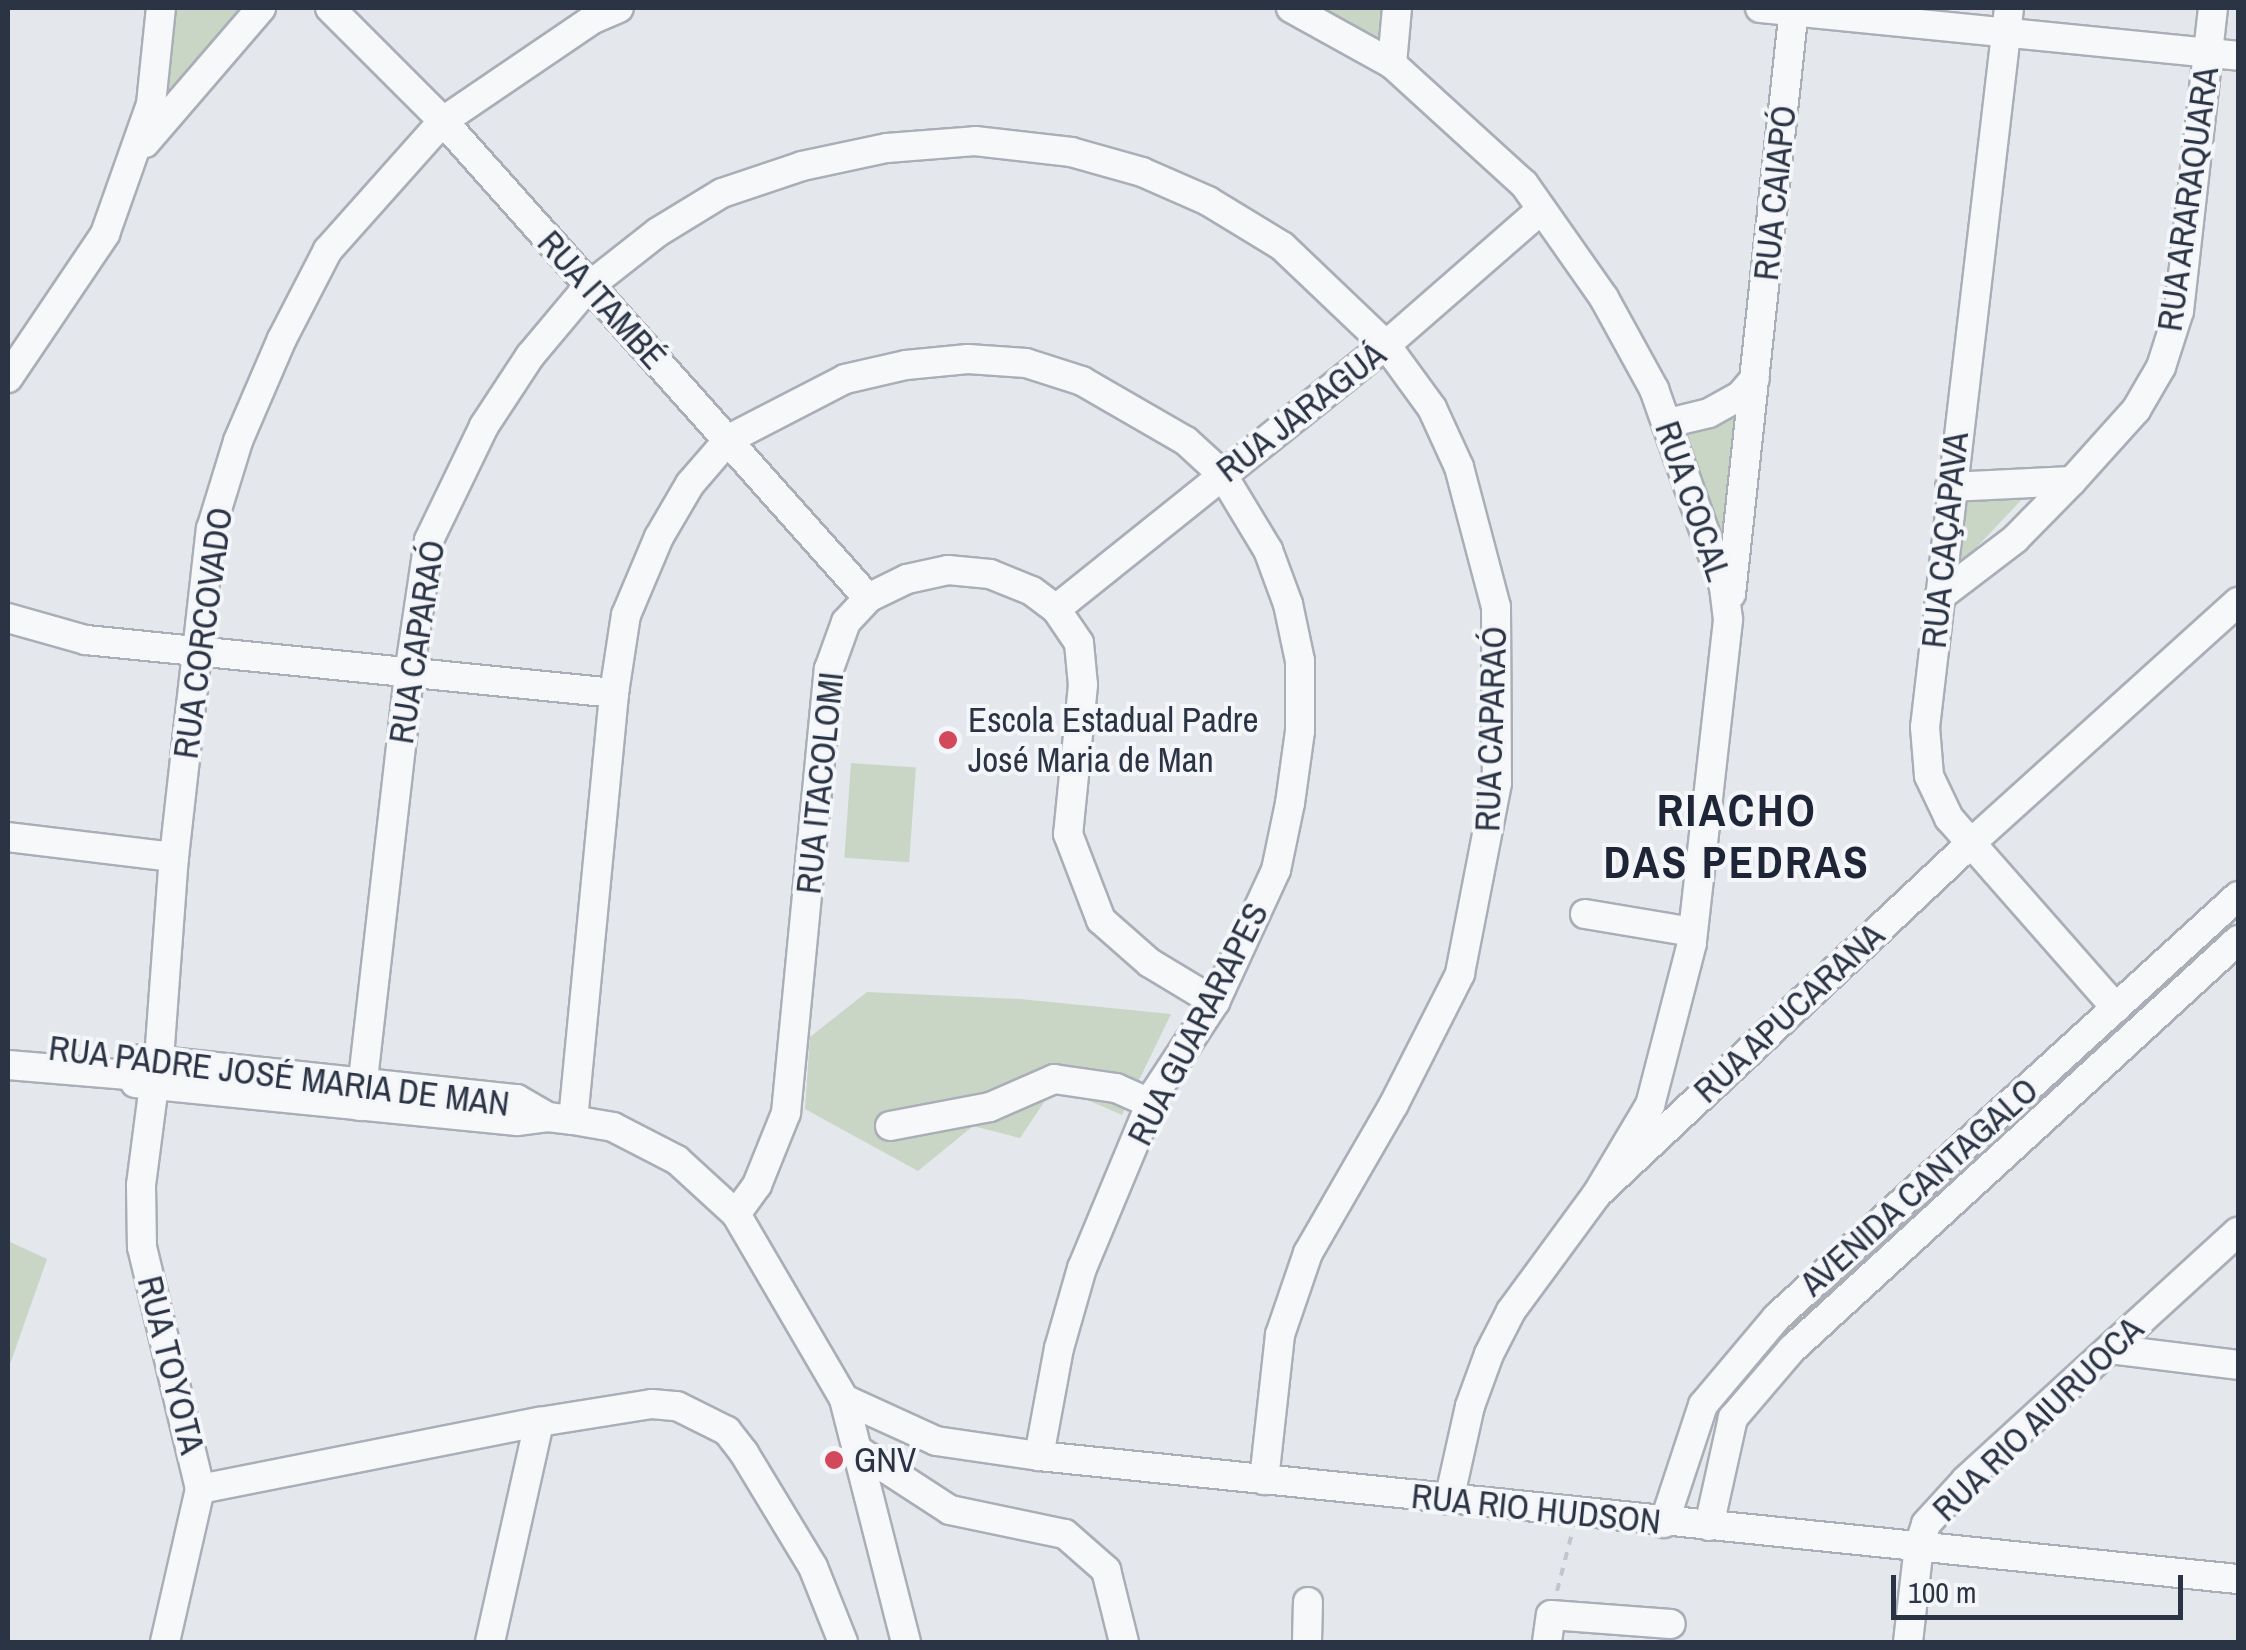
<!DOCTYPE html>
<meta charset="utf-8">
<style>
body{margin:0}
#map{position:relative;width:2246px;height:1650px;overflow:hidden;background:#e4e7ec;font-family:"Archivo Narrow",sans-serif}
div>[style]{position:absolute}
.green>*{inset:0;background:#c9d6c5;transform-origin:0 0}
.path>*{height:4px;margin-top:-2px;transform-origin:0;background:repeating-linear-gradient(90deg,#c2c5cb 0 8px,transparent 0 16px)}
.roads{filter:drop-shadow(2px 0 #a9aeb7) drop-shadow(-2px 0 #a9aeb7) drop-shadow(0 2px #a9aeb7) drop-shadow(0 -2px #a9aeb7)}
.minor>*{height:28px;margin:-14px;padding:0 14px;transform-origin:14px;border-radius:14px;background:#f7f8fa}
.dots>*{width:28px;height:28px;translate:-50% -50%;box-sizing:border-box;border:5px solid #f4f6f9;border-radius:50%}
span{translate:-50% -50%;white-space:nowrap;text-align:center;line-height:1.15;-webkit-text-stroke:8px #f4f6f9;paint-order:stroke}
.street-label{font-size:35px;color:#2b3445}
.poi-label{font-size:35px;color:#2b3445}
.left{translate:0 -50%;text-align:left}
.district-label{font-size:45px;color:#1d2536;font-weight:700;letter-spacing:2.5px}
.frame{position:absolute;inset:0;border:10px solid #2b3445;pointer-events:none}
.scale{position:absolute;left:1891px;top:1575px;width:292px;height:45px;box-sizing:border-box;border:5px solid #2b3445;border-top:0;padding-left:12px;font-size:30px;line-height:35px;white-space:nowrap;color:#2b3445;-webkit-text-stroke:8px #f4f6f9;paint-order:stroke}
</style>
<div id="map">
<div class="green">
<i style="clip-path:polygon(174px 8px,245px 8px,164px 96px)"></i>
<i style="clip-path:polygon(1316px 8px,1387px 8px,1383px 43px,1322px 11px)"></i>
<i style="clip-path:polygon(1746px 401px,1727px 569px,1674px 425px)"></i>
<i style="clip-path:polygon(1962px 494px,2026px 495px,1957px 568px)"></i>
<i style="left:851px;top:763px;width:65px;height:95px;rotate:4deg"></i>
<i style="clip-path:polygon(867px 992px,1020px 999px,1171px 1014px,1122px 1115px,1055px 1086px,1020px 1138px,973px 1126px,918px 1171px,805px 1109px,810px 1037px)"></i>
<i style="clip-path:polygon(8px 1241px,47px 1259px,8px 1370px)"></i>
</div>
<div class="path">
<i style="left:1557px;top:1591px;width:60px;rotate:-75.5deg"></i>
</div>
<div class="roads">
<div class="minor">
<i style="left:330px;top:8px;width:160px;rotate:45deg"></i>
<i style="left:443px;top:121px;width:639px;rotate:48.3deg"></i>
<i style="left:1291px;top:8px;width:115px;rotate:29deg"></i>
<i style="left:1392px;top:64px;width:178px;rotate:42.3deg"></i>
<i style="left:1524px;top:184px;width:139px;rotate:54.9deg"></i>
<i style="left:1604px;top:298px;width:104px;rotate:61.2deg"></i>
<i style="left:1654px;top:389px;width:210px;rotate:70.5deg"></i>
<i style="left:1724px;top:587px;width:33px;rotate:83deg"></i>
<i style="left:1728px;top:620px;width:325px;rotate:96.4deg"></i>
<i style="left:1692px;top:943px;width:167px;rotate:104.5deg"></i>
<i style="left:1650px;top:1105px;width:104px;rotate:120.8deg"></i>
<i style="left:1760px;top:8px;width:480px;rotate:5.7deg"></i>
<i style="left:2009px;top:8px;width:724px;rotate:96.66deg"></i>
<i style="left:1925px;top:727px;width:49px;rotate:85.3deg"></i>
<i style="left:1929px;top:776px;width:47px;rotate:64.5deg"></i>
<i style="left:1949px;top:818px;width:253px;rotate:48.7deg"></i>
<i style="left:1392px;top:64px;width:56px;rotate:-84.9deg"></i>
<i style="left:145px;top:143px;width:178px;rotate:-49.3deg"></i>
<i style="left:8px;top:378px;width:174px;rotate:-56deg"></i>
<i style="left:105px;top:234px;width:138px;rotate:-70.5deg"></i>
<i style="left:151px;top:104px;width:97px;rotate:-84.1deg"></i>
<i style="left:1668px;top:423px;width:42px;rotate:-13.7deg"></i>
<i style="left:1709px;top:413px;width:35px;rotate:-29deg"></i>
<i style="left:1740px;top:396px;width:23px;rotate:-50deg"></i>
<i style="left:1950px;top:487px;width:122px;rotate:-2.8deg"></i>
<i style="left:1731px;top:594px;width:589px;rotate:-83.86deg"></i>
<i style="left:1939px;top:597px;width:96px;rotate:-37.3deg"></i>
<i style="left:2015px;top:539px;width:81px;rotate:-45.5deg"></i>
<i style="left:2072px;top:481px;width:96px;rotate:-48deg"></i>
<i style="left:2136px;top:410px;width:50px;rotate:-59.8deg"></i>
<i style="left:2161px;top:367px;width:59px;rotate:-72.2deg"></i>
<i style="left:2179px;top:311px;width:305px;rotate:-83.6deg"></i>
<i style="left:1056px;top:609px;width:423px;rotate:-38.7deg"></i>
<i style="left:1386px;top:345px;width:206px;rotate:-41.1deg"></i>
<i style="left:8px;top:618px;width:81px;rotate:15.8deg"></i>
<i style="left:86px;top:640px;width:531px;rotate:5.73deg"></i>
<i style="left:8px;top:837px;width:167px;rotate:6.9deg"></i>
<i style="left:1585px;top:914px;width:109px;rotate:9.5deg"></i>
<i style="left:141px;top:1059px;width:378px;rotate:6.1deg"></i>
<i style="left:517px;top:1099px;width:36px;rotate:30deg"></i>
<i style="left:8px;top:1065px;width:144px;rotate:4.8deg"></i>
<i style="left:152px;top:1077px;width:7px;rotate:-34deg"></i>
<i style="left:158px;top:1073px;width:217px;rotate:-85.8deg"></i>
<i style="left:174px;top:857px;width:330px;rotate:-83.6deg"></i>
<i style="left:211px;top:529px;width:92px;rotate:-72.9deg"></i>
<i style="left:238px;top:441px;width:111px;rotate:-66.7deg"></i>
<i style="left:282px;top:339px;width:100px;rotate:-62.7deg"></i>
<i style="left:328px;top:250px;width:173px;rotate:-48.3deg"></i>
<i style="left:443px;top:121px;width:181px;rotate:-34.2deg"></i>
<i style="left:593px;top:19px;width:28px;rotate:-23deg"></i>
<i style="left:135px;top:1083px;width:384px;rotate:5.7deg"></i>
<i style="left:517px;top:1121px;width:31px;rotate:-7deg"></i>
<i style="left:548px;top:1117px;width:25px;rotate:7deg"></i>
<i style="left:573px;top:1120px;width:41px;rotate:9.9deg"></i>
<i style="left:613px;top:1127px;width:72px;rotate:27.3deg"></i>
<i style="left:677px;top:1160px;width:80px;rotate:42.5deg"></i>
<i style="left:736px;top:1214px;width:214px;rotate:59.7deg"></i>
<i style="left:844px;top:1399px;width:251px;rotate:75.7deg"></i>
<i style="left:154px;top:1085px;width:101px;rotate:97.4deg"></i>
<i style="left:141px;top:1185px;width:62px;rotate:89.1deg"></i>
<i style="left:142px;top:1247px;width:249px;rotate:76.5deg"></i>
<i style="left:200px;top:1489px;width:157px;rotate:102.9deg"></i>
<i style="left:360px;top:1106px;width:435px;rotate:-83.5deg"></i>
<i style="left:409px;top:674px;width:135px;rotate:-81.5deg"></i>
<i style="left:429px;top:540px;width:127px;rotate:-64.2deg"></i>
<i style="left:484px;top:426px;width:84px;rotate:-56.7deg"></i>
<i style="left:530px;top:356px;width:90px;rotate:-50deg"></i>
<i style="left:588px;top:287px;width:89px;rotate:-38.2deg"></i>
<i style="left:658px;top:232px;width:75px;rotate:-31.4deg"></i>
<i style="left:722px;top:193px;width:84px;rotate:-18.6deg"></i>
<i style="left:802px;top:166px;width:87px;rotate:-12deg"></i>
<i style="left:887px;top:148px;width:88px;rotate:-4.5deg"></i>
<i style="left:975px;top:141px;width:97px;rotate:6.5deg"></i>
<i style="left:1071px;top:152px;width:74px;rotate:15.7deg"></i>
<i style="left:1142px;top:172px;width:72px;rotate:23.7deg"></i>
<i style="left:1208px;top:201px;width:87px;rotate:31.3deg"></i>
<i style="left:1282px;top:246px;width:144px;rotate:43.6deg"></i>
<i style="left:1386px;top:345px;width:78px;rotate:53.9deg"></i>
<i style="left:1432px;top:408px;width:65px;rotate:65.4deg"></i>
<i style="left:1459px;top:467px;width:145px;rotate:75.2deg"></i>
<i style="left:1496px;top:607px;width:176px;rotate:89.7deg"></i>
<i style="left:1497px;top:783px;width:195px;rotate:101deg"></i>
<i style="left:1460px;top:974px;width:146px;rotate:116.9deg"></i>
<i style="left:1394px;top:1104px;width:172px;rotate:120deg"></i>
<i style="left:1308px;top:1253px;width:87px;rotate:108.9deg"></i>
<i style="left:1280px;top:1335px;width:146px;rotate:96.3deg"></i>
<i style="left:573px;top:1120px;width:429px;rotate:-84.5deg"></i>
<i style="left:614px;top:693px;width:79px;rotate:-81.3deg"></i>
<i style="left:626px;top:615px;width:85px;rotate:-67.1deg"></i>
<i style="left:659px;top:537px;width:61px;rotate:-59.7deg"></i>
<i style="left:690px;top:484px;width:60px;rotate:-49.1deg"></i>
<i style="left:729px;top:439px;width:131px;rotate:-27.3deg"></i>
<i style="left:845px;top:379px;width:63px;rotate:-12.9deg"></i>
<i style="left:906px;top:365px;width:62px;rotate:-5.5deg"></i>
<i style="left:968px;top:359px;width:58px;rotate:3.9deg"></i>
<i style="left:1026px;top:363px;width:59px;rotate:17.8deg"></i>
<i style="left:1082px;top:381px;width:120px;rotate:30deg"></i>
<i style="left:1186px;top:441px;width:49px;rotate:42.5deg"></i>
<i style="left:1222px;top:474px;width:89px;rotate:58.8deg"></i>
<i style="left:1268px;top:550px;width:58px;rotate:69.7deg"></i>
<i style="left:1288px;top:604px;width:58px;rotate:78.1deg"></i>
<i style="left:1300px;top:661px;width:70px;rotate:90deg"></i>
<i style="left:1300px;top:731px;width:73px;rotate:97.9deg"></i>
<i style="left:1290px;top:803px;width:68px;rotate:101.8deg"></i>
<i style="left:1276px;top:870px;width:145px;rotate:114.8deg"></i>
<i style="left:1215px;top:1002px;width:109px;rotate:123.4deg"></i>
<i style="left:1155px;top:1093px;width:190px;rotate:112.6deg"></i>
<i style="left:1082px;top:1268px;width:83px;rotate:106deg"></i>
<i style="left:1059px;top:1348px;width:110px;rotate:100.5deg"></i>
<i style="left:890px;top:1126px;width:102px;rotate:-10.8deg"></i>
<i style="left:990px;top:1107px;width:70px;rotate:-23.6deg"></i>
<i style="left:1054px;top:1079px;width:63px;rotate:8.3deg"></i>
<i style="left:1116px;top:1088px;width:37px;rotate:24deg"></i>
<i style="left:736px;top:1214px;width:36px;rotate:-54deg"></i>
<i style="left:757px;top:1185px;width:78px;rotate:-68.1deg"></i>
<i style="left:786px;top:1113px;width:446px;rotate:-84.5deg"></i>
<i style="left:829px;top:669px;width:50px;rotate:-70.1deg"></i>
<i style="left:846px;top:622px;width:33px;rotate:-47deg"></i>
<i style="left:868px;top:598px;width:43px;rotate:-26deg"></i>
<i style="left:907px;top:579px;width:42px;rotate:-12.4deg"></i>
<i style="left:948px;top:570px;width:42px;rotate:5.4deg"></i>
<i style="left:990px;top:574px;width:45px;rotate:22deg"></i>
<i style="left:1032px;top:591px;width:30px;rotate:37deg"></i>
<i style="left:1056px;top:609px;width:41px;rotate:55.9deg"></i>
<i style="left:1079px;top:643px;width:42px;rotate:84.6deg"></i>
<i style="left:1083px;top:685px;width:150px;rotate:95.7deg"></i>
<i style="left:1068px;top:834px;width:92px;rotate:69deg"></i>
<i style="left:1101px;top:920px;width:65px;rotate:41.3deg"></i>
<i style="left:1150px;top:963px;width:76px;rotate:31deg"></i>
<i style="left:2110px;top:1349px;width:129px;rotate:7.1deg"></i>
<i style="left:844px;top:1399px;width:101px;rotate:24.5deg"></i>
<i style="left:936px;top:1441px;width:104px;rotate:8.3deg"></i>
<i style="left:1039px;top:1456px;width:1205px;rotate:5.86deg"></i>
<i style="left:856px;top:1449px;width:112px;rotate:33deg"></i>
<i style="left:950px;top:1510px;width:117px;rotate:11.8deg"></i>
<i style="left:1065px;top:1534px;width:55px;rotate:41.3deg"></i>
<i style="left:1106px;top:1570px;width:74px;rotate:76deg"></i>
<i style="left:200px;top:1489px;width:346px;rotate:-11.2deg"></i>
<i style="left:539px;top:1422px;width:114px;rotate:-9.1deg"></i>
<i style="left:652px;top:1404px;width:25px;rotate:5deg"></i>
<i style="left:677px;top:1406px;width:56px;rotate:26.6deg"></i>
<i style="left:727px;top:1431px;width:28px;rotate:52deg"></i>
<i style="left:744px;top:1453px;width:133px;rotate:58.8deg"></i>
<i style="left:813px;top:1567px;width:81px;rotate:68.2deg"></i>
<i style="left:1449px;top:1500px;width:96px;rotate:-77.4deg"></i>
<i style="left:1470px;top:1406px;width:55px;rotate:-69.9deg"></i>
<i style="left:1489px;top:1354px;width:48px;rotate:-62.9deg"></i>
<i style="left:1511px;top:1311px;width:145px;rotate:-53.7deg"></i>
<i style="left:1597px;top:1194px;width:511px;rotate:-43.18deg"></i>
<i style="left:1970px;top:844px;width:361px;rotate:-42.1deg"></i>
<i style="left:1664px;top:1523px;width:124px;rotate:-71.7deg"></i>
<i style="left:1703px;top:1405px;width:115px;rotate:-49.9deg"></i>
<i style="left:1777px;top:1317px;width:624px;rotate:-42.4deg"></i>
<i style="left:1709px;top:1526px;width:111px;rotate:-77.5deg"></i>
<i style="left:1733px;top:1418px;width:91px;rotate:-49.5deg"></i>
<i style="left:1792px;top:1349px;width:605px;rotate:-42.52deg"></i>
<i style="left:490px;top:1642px;width:225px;rotate:-77.4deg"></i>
<i style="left:1307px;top:1642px;width:40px;rotate:-88.6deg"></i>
<i style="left:1547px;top:1642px;width:27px;rotate:-82deg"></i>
<i style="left:1551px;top:1615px;width:120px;rotate:4.3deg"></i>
<i style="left:1908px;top:1642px;width:97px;rotate:-83.5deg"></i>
<i style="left:1919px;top:1546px;width:23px;rotate:-72deg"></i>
<i style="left:1926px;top:1524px;width:59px;rotate:-47.7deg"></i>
<i style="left:1966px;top:1480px;width:368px;rotate:-42.4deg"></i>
</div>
</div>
<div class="dots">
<i style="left:948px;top:740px;background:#d1495b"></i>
<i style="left:834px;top:1460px;background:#d1495b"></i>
</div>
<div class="street-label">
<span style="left:1775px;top:193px;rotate:-84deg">RUA CAIAPÓ</span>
<span style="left:2188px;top:199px;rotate:-82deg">RUA ARARAQUARA</span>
<span style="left:602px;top:300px;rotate:48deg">RUA ITAMBÉ</span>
<span style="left:1301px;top:412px;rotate:-38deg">RUA JARAGUÁ</span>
<span style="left:1693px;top:501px;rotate:71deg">RUA COCAL</span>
<span style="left:1945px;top:540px;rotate:-84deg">RUA CAÇAPAVA</span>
<span style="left:203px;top:633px;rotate:-82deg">RUA CORCOVADO</span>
<span style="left:417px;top:642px;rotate:-81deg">RUA CAPARAÓ</span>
<span style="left:1491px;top:729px;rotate:-88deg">RUA CAPARAÓ</span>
<span style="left:820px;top:783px;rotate:-84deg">RUA ITACOLOMI</span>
<span style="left:1789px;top:1013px;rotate:-43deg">RUA APUCARANA</span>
<span style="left:1198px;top:1024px;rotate:-63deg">RUA GUARARAPES</span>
<span style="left:279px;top:1076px;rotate:7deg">RUA PADRE JOSÉ MARIA DE MAN</span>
<span style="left:1919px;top:1187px;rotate:-42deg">AVENIDA CANTAGALO</span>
<span style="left:171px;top:1365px;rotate:76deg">RUA TOYOTA</span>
<span style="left:2038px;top:1419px;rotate:-44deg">RUA RIO AIURUOCA</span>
<span style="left:1536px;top:1509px;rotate:6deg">RUA RIO HUDSON</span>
</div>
<div class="poi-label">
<span class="left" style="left:968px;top:740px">Escola Estadual Padre<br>José Maria de Man</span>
<span class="left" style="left:854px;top:1460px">GNV</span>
</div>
<div class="district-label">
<span style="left:1737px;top:836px">RIACHO<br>DAS PEDRAS</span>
</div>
<div class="frame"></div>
<div class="scale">100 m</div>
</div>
